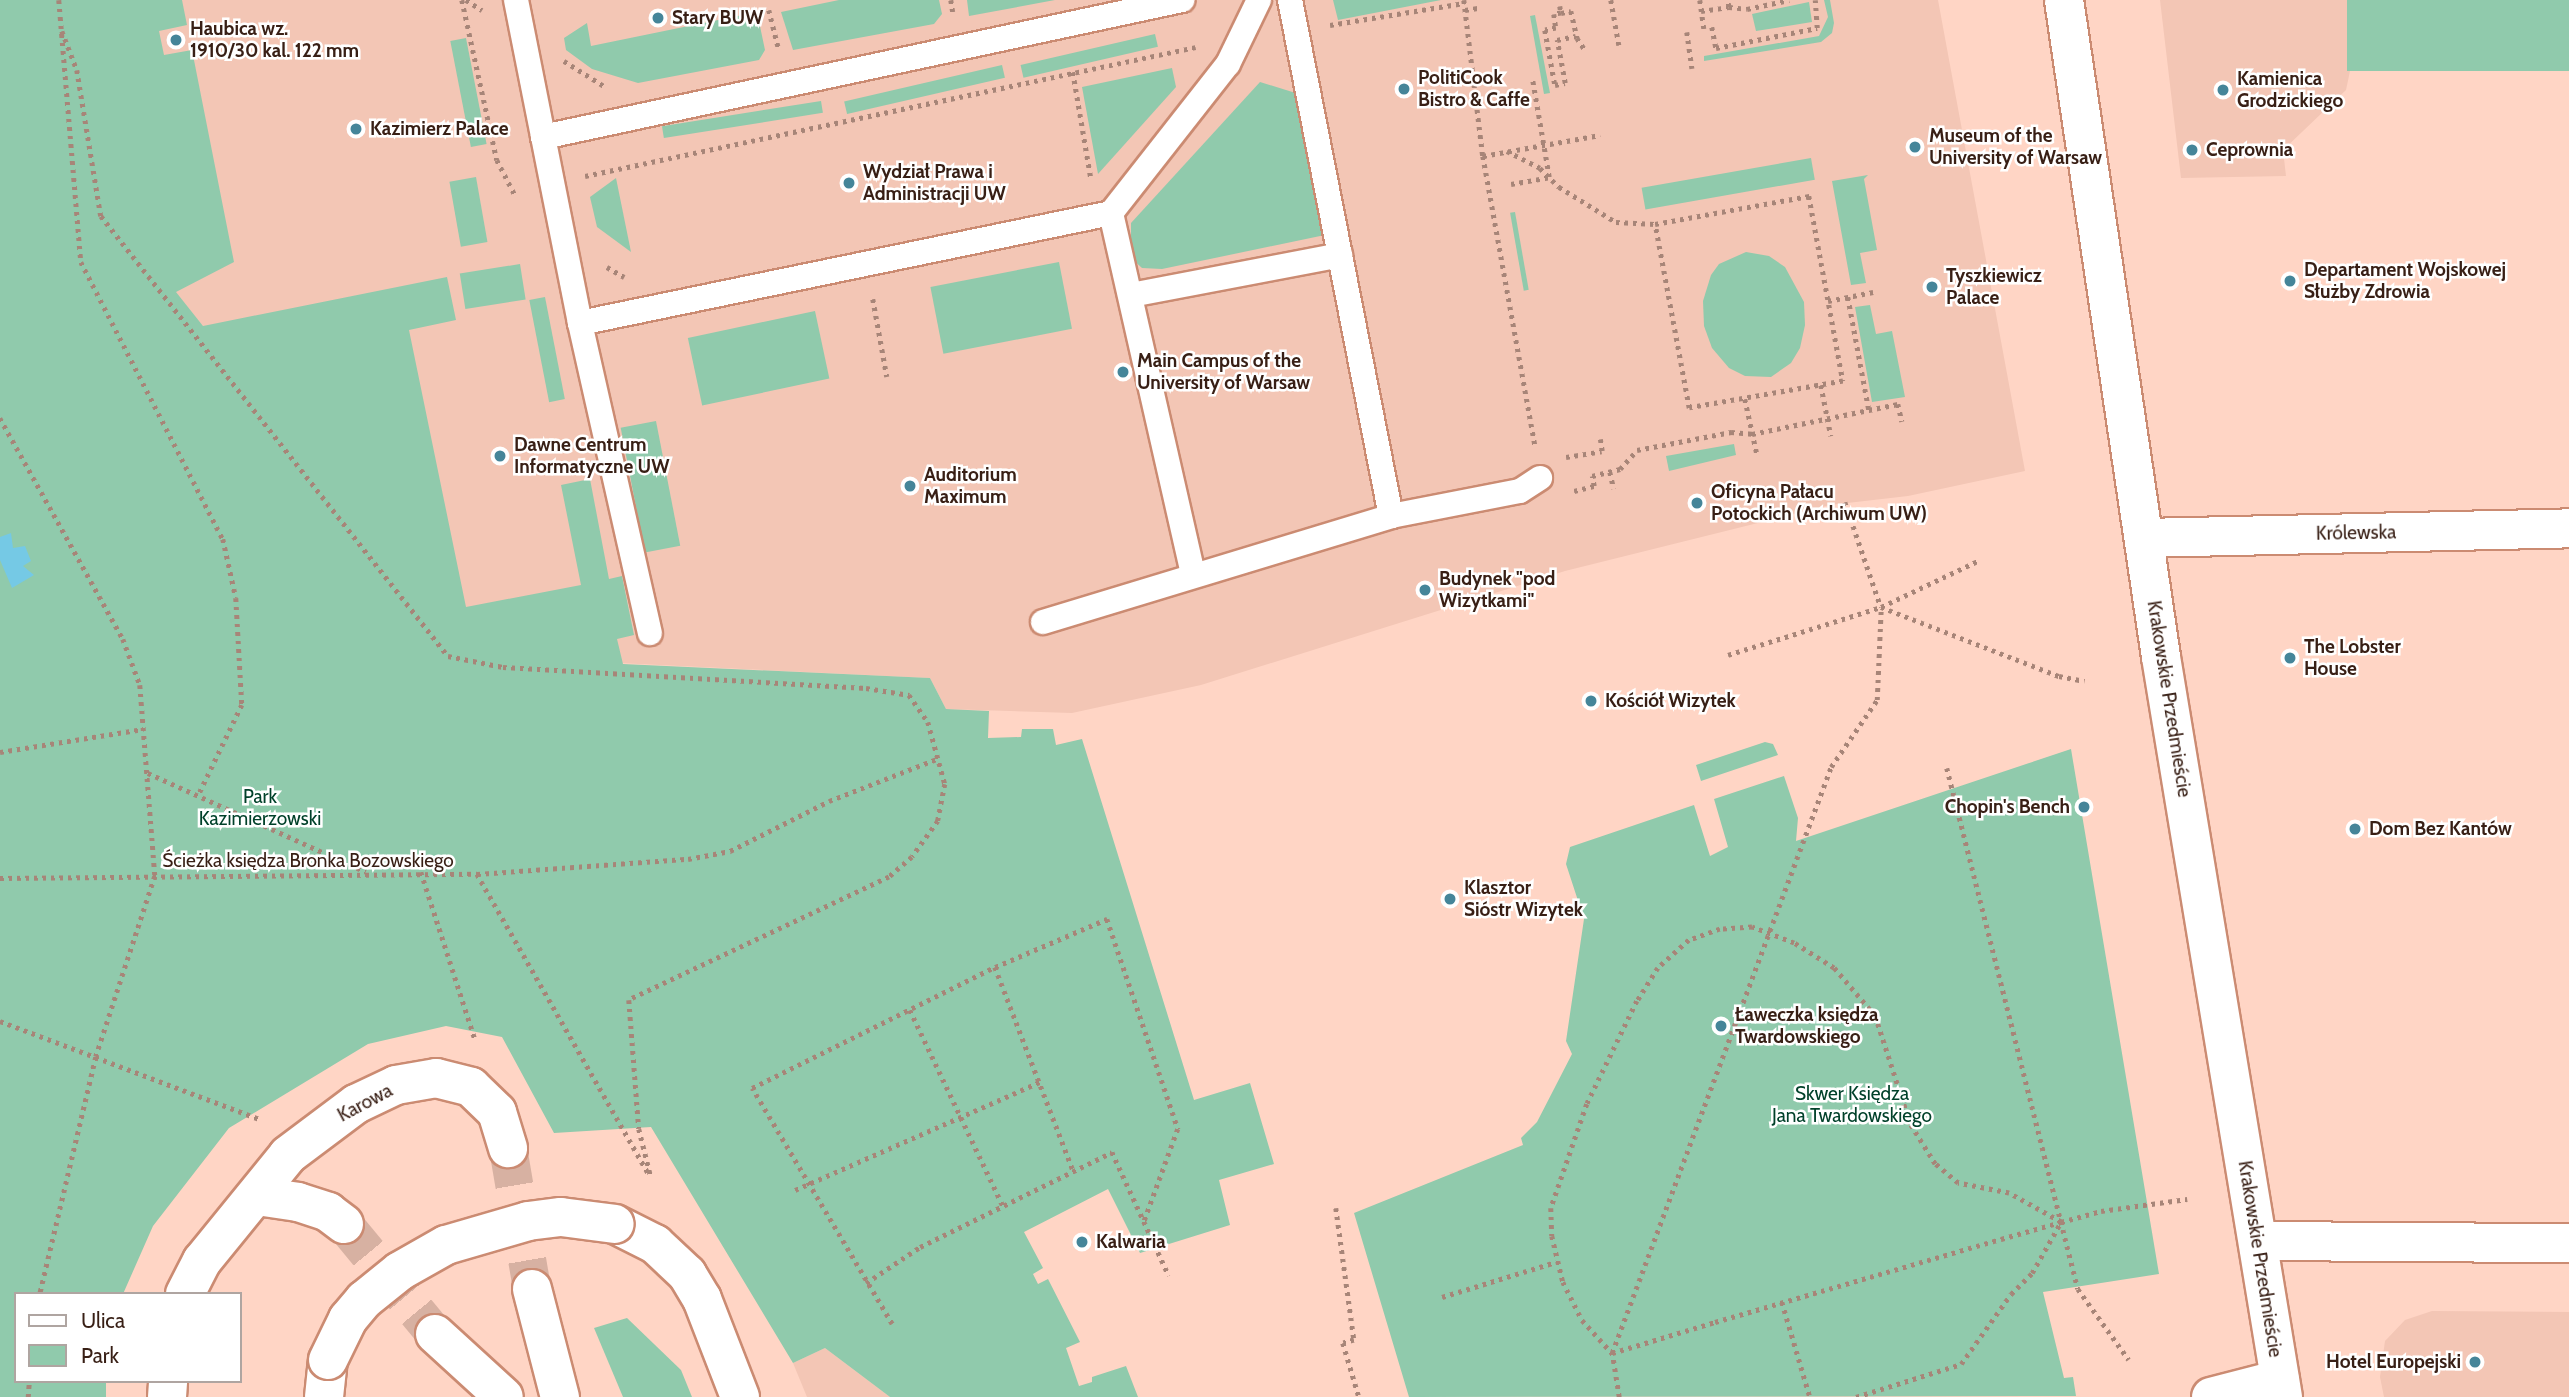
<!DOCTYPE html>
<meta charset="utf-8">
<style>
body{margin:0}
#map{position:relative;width:2569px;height:1397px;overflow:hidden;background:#ffd5c5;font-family:Cabin,sans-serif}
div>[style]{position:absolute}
.built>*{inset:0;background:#f3c6b5}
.green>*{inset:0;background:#90caac;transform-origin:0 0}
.water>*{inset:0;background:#75c9e5}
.minor-tunnel>*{height:38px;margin-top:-19px;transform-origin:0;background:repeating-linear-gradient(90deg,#d7b1a2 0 38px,transparent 0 57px)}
.path>*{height:4.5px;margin-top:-2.25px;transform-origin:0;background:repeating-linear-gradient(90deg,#a78578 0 3.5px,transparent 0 8.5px)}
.roads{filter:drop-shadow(2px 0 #cb8b72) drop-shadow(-2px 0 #cb8b72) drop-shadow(0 2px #cb8b72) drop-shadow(0 -2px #cb8b72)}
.service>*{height:24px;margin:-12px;padding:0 12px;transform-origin:12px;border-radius:12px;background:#fff}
.minor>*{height:38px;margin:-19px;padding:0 19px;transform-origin:19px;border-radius:19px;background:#fff}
.bridges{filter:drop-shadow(2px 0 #cb8b72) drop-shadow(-2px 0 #cb8b72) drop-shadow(0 2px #cb8b72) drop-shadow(0 -2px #cb8b72)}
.minor-bridge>*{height:38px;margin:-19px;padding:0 19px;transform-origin:19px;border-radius:19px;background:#fff}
.dots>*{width:19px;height:19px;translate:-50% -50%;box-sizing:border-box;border:4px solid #fff;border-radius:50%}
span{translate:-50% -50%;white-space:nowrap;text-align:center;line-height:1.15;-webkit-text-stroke:5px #fff;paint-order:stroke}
.poi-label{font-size:19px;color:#381f15;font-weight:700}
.left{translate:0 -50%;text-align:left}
.right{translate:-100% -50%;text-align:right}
.street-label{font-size:19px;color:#381f15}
.park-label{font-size:19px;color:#01412a}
.legend{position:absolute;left:14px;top:1292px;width:228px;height:91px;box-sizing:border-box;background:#fff;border:2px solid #afa5a1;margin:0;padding:9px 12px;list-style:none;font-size:21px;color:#381f15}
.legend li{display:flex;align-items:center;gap:14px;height:35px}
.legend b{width:35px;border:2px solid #afa5a1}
</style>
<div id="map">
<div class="built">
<i style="clip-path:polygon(84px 0,1938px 0,2025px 471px,1908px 496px,1830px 505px,1565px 571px,1201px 685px,1072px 713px,946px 709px,930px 678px,494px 657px,452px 634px,176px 293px)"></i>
<i style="clip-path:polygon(2160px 0,2347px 0,2350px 71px,2346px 90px,2283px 150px,2286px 176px,2181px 178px)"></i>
<i style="clip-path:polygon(2432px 1311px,2569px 1312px,2569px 1397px,2384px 1397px,2380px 1377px,2385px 1341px,2405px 1320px)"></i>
<i style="clip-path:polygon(825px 1348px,890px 1397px,807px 1397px,793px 1363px)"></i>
</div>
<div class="green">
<i style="clip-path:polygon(0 0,182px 0,187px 25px,159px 31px,164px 55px,192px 50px,234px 262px,176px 292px,203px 326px,447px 277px,456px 320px,409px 330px,466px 607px,581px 585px,561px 485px,590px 479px,609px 579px,622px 576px,634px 635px,617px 639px,623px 664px,930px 678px,946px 709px,989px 711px,988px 738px,1021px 737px,1022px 729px,1053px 729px,1056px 745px,1082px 739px,1194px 1100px,1250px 1083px,1274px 1164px,1219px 1180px,1230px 1225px,1140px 1253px,1108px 1189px,1024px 1232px,1043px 1268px,1033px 1274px,1038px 1284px,1048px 1279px,1080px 1342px,1066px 1348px,1079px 1386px,1092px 1382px,1092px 1377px,1126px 1366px,1138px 1397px,890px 1397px,825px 1348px,793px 1363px,651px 1127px,554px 1133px,502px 1037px,446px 1026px,368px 1044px,229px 1128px,153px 1226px,123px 1294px,16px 1294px,16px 1381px,106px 1381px,106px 1397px,0 1397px)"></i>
<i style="clip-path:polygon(839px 0,939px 0,942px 14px,934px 24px,793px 50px,781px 12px)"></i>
<i style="clip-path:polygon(967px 0,1055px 0,969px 16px)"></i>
<i style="clip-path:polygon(1333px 0,1441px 0,1338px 20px)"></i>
<i style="clip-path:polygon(1824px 0,1830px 0,1834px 23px,1832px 33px,1821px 42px,1704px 61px,1704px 56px,1819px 36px,1828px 17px)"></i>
<i style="left:2347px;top:0;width:222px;height:71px"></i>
<i style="clip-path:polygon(1809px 2px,1812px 22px,1756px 31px,1752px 14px)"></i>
<i style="clip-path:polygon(757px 12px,765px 50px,759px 60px,638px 83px,592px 69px,566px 50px,564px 38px,587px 23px,591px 46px)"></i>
<i style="clip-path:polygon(1535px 15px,1550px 93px,1544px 94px,1530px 16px)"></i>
<i style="left:1155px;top:34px;width:13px;height:138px;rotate:77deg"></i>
<i style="left:466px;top:38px;width:108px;height:16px;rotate:79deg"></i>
<i style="left:1002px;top:65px;width:13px;height:162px;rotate:77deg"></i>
<i style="clip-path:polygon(1172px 68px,1176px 87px,1098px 174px,1082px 87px)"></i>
<i style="clip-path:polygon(1260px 82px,1302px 95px,1325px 235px,1162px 269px,1142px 268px,1131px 258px,1131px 223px)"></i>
<i style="left:821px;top:101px;width:12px;height:161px;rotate:81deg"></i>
<i style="left:1811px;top:158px;width:22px;height:172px;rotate:80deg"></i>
<i style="clip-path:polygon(1868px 175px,1864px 179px,1877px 250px,1860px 253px,1866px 283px,1851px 285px,1832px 181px)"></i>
<i style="left:476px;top:177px;width:66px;height:27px;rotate:80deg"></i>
<i style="clip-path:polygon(616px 178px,631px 252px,597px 227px,590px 197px)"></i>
<i style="left:1515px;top:212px;width:79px;height:5px;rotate:80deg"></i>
<i style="clip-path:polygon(1746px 252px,1769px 256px,1785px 267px,1804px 302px,1805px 325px,1800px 348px,1791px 363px,1771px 377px,1745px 376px,1729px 368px,1712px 348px,1704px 326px,1703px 301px,1711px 275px,1719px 264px)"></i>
<i style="left:1059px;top:262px;width:68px;height:131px;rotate:79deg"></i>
<i style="left:520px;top:264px;width:36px;height:61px;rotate:81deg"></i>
<i style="left:545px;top:297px;width:104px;height:16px;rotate:79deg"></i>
<i style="clip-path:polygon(1870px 305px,1876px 334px,1892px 331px,1905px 397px,1872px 402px,1855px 307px)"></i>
<i style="left:815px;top:311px;width:69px;height:130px;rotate:78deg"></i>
<i style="left:656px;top:421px;width:127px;height:36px;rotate:79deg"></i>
<i style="clip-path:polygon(1734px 444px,1736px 455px,1669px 471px,1666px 456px)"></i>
<i style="clip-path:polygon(1765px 742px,1773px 744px,1778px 755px,1701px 781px,1696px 765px)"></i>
<i style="clip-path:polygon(2071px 749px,2159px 1274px,2043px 1292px,2064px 1378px,2073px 1377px,2076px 1396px,1409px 1397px,1354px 1213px,1523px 1145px,1521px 1138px,1537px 1122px,1572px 1054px,1566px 1041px,1584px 919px,1566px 864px,1570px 847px,1694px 805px,1710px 856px,1728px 847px,1714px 799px,1784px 776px,1798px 818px,1796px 841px)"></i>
<i style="clip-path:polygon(627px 1318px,681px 1370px,692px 1397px,623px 1397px,594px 1328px)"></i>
</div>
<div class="water">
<i style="clip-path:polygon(11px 533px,13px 548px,25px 546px,31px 561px,23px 566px,34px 575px,12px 588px,0 560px,0 537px)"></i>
</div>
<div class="minor-tunnel">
<i style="left:508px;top:1148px;width:143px;rotate:80.3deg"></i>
<i style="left:344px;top:1224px;width:143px;rotate:50.4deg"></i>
</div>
<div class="path">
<i style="left:59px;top:0;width:263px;rotate:85.2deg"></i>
<i style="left:81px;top:262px;width:311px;rotate:62.9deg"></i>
<i style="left:223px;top:539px;width:60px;rotate:77.6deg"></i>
<i style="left:236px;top:598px;width:107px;rotate:86.8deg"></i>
<i style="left:242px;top:705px;width:101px;rotate:115.8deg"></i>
<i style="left:462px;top:0;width:164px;rotate:77.7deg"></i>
<i style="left:497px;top:160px;width:42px;rotate:62.8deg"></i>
<i style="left:466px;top:0;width:19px;rotate:32deg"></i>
<i style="left:951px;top:0;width:12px;rotate:81deg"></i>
<i style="left:1464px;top:0;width:157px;rotate:83.1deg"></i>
<i style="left:1483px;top:156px;width:295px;rotate:79.8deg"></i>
<i style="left:1611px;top:0;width:46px;rotate:79.9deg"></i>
<i style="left:1700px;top:0;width:29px;rotate:82deg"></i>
<i style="left:1560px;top:6px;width:7px;rotate:82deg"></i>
<i style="left:1561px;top:13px;width:10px;rotate:-11deg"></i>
<i style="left:1571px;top:11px;width:28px;rotate:77deg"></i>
<i style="left:1577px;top:38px;width:14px;rotate:56deg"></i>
<i style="left:1729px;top:7px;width:18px;rotate:6deg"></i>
<i style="left:1747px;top:9px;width:43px;rotate:-12.1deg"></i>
<i style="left:769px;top:10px;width:41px;rotate:76deg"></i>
<i style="left:1465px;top:10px;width:13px;rotate:-9deg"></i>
<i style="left:1701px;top:11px;width:28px;rotate:-8deg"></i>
<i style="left:1729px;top:7px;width:7px;rotate:-106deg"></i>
<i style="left:1561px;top:13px;width:7px;rotate:172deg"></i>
<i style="left:1554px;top:14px;width:14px;rotate:82deg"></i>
<i style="left:1556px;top:28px;width:11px;rotate:170deg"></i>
<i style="left:1545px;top:30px;width:56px;rotate:79.7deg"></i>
<i style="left:1555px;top:85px;width:10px;rotate:-11deg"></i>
<i style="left:1565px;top:83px;width:44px;rotate:-100.5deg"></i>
<i style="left:1557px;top:40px;width:19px;rotate:-12deg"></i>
<i style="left:1330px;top:25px;width:136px;rotate:-9.3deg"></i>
<i style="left:1712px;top:27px;width:21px;rotate:79deg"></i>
<i style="left:1716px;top:48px;width:103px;rotate:-11.2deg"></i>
<i style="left:1817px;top:28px;width:28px;rotate:-94deg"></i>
<i style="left:62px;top:31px;width:42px;rotate:69deg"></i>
<i style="left:77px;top:70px;width:148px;rotate:80.7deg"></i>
<i style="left:101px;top:216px;width:560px;rotate:51.74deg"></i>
<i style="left:448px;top:656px;width:56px;rotate:11.3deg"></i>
<i style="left:503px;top:667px;width:364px;rotate:3.3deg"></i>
<i style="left:866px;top:688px;width:44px;rotate:9.2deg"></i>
<i style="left:909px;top:695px;width:33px;rotate:55deg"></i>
<i style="left:928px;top:722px;width:64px;rotate:74.7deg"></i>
<i style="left:945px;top:784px;width:38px;rotate:101deg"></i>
<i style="left:938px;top:821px;width:44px;rotate:125.8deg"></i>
<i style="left:912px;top:857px;width:30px;rotate:139deg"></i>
<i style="left:889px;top:877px;width:288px;rotate:154.7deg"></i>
<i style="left:629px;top:1000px;width:129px;rotate:85.6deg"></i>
<i style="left:639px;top:1129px;width:49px;rotate:76deg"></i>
<i style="left:1687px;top:32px;width:37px;rotate:82deg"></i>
<i style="left:564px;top:61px;width:47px;rotate:32deg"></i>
<i style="left:1073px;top:72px;width:108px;rotate:80.4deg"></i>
<i style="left:1507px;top:151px;width:37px;rotate:27deg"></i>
<i style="left:1540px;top:168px;width:27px;rotate:45deg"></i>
<i style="left:1559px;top:187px;width:67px;rotate:31.6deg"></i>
<i style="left:1616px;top:222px;width:39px;rotate:3deg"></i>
<i style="left:1655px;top:224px;width:157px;rotate:-10.3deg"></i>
<i style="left:1809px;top:196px;width:188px;rotate:79.6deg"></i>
<i style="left:1843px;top:381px;width:156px;rotate:170.1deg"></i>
<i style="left:1689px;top:408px;width:187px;rotate:-100.5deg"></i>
<i style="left:1483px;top:156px;width:119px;rotate:-10.2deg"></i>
<i style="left:585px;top:176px;width:624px;rotate:-11.92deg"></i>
<i style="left:1511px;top:184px;width:39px;rotate:-10deg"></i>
<i style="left:1549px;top:177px;width:100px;rotate:-99.7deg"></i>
<i style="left:607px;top:267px;width:20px;rotate:30deg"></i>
<i style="left:1993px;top:277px;width:5px;rotate:-11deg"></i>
<i style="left:1848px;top:297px;width:115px;rotate:79.5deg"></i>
<i style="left:873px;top:299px;width:79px;rotate:79.8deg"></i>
<i style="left:1828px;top:301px;width:46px;rotate:-11.3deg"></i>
<i style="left:1821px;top:385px;width:52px;rotate:78.9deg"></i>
<i style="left:1745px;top:399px;width:56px;rotate:77.7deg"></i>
<i style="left:0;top:418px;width:253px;rotate:60.9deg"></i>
<i style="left:123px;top:639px;width:49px;rotate:69.7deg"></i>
<i style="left:140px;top:685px;width:192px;rotate:85.5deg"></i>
<i style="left:155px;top:876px;width:190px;rotate:108.1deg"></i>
<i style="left:96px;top:1057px;width:244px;rotate:103.3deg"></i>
<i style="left:1566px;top:457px;width:36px;rotate:-9deg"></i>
<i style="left:1602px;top:451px;width:12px;rotate:-99deg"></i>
<i style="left:1610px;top:472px;width:17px;rotate:77deg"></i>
<i style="left:1574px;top:491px;width:21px;rotate:-14deg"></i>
<i style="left:1594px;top:486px;width:10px;rotate:-101deg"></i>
<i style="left:1592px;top:476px;width:29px;rotate:-14deg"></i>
<i style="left:1620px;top:469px;width:25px;rotate:-48deg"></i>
<i style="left:1637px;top:450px;width:96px;rotate:-10.8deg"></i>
<i style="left:1731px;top:432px;width:21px;rotate:5deg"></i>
<i style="left:1752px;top:434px;width:149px;rotate:-11.6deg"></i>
<i style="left:1898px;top:404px;width:18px;rotate:77deg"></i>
<i style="left:1845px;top:502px;width:111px;rotate:71.1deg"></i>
<i style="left:1881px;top:607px;width:191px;rotate:21.2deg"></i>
<i style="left:2059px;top:676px;width:26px;rotate:11deg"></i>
<i style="left:1728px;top:655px;width:160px;rotate:-17.4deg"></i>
<i style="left:1881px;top:607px;width:107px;rotate:-25.4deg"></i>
<i style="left:0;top:752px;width:145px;rotate:-9.1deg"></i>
<i style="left:1947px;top:768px;width:537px;rotate:75.89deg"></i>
<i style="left:2078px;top:1289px;width:87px;rotate:54.3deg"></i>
<i style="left:148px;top:773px;width:239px;rotate:24.4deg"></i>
<i style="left:421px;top:872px;width:176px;rotate:72.1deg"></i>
<i style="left:477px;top:874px;width:212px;rotate:-4.1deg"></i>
<i style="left:688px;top:859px;width:43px;rotate:-10.8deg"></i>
<i style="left:730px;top:851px;width:111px;rotate:-26.8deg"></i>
<i style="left:829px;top:801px;width:116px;rotate:-21.3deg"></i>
<i style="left:0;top:878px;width:477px;rotate:-0.5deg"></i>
<i style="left:477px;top:874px;width:344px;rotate:60.2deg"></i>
<i style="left:995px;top:967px;width:217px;rotate:69deg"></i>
<i style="left:910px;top:1010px;width:217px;rotate:64.6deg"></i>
<i style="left:0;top:1021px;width:277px;rotate:20.7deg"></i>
<i style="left:795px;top:1190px;width:268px;rotate:-23.8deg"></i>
<i style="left:1336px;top:1208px;width:133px;rotate:82.2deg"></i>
<i style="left:1354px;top:1340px;width:11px;rotate:165deg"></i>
<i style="left:1343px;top:1343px;width:56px;rotate:73.5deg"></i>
<i style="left:866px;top:1283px;width:65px;rotate:-33.7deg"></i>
<i style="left:920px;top:1247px;width:214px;rotate:-26.3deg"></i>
<i style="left:1112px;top:1152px;width:136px;rotate:65.3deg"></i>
<i style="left:1442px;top:1297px;width:119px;rotate:-17.1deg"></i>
<i style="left:1782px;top:1302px;width:99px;rotate:73.6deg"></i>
<i style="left:892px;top:1324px;width:274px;rotate:-120.7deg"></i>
<i style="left:752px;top:1088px;width:271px;rotate:-26.5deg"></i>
<i style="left:995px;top:967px;width:122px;rotate:-23.2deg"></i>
<i style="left:1107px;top:919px;width:222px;rotate:71.3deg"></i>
<i style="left:1178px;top:1129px;width:99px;rotate:110.1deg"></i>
<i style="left:28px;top:1397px;width:16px;rotate:-86deg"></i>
<i style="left:1619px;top:1397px;width:45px;rotate:-99deg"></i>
<i style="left:1612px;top:1353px;width:626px;rotate:-69.51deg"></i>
<i style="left:1831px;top:767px;width:81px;rotate:-55.5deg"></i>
<i style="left:1877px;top:700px;width:93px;rotate:-87.5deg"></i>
<i style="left:1856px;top:1397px;width:110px;rotate:-17.4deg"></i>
<i style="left:1961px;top:1364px;width:86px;rotate:-54.5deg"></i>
<i style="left:2011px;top:1294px;width:30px;rotate:-45deg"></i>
<i style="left:2032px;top:1273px;width:59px;rotate:-60.4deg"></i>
<i style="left:2061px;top:1222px;width:60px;rotate:-150.9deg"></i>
<i style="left:2009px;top:1193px;width:52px;rotate:-168.9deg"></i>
<i style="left:1958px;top:1183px;width:30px;rotate:-140deg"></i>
<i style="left:1935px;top:1164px;width:47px;rotate:-122deg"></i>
<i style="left:1910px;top:1124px;width:114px;rotate:-108deg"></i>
<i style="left:1875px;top:1016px;width:63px;rotate:-130.5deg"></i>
<i style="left:1834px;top:968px;width:47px;rotate:-148deg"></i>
<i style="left:1794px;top:943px;width:45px;rotate:-159.1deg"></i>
<i style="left:1752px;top:927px;width:32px;rotate:176deg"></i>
<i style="left:1720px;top:929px;width:33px;rotate:160deg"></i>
<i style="left:1689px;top:940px;width:42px;rotate:137.9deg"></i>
<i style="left:1658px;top:968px;width:39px;rotate:122deg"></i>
<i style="left:1637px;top:1001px;width:114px;rotate:115.9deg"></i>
<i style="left:1587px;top:1104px;width:110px;rotate:109.1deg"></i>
<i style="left:1551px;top:1208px;width:28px;rotate:88deg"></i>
<i style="left:1552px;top:1236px;width:47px;rotate:76.6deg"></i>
<i style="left:1563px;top:1282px;width:42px;rotate:63.4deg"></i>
<i style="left:1582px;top:1320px;width:45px;rotate:47.7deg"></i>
<i style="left:1612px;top:1353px;width:108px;rotate:-16.8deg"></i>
<i style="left:1715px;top:1322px;width:298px;rotate:-16.2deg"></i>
<i style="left:2001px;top:1239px;width:62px;rotate:-15.8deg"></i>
<i style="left:2061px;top:1222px;width:41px;rotate:-15.4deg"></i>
<i style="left:2101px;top:1211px;width:87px;rotate:-7.9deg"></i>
</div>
<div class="roads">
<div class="service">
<i style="left:516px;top:0;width:329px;rotate:78.8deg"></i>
<i style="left:580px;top:323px;width:318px;rotate:77.3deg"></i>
<i style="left:1290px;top:0;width:526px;rotate:78.93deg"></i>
<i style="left:543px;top:137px;width:654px;rotate:-12.1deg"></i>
<i style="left:1111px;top:213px;width:371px;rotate:77.2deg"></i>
<i style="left:1131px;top:295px;width:213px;rotate:-10.8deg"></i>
<i style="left:580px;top:323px;width:542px;rotate:-11.7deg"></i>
<i style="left:1111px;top:213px;width:189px;rotate:-51.9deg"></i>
<i style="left:1228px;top:64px;width:71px;rotate:-64.2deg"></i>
<i style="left:1043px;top:622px;width:364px;rotate:-16.9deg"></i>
<i style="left:1391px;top:516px;width:131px;rotate:-11deg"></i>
<i style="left:1520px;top:491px;width:24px;rotate:-33deg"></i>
</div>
<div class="minor">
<i style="left:2064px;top:0;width:664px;rotate:81.6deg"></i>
<i style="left:2161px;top:657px;width:750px;rotate:80.64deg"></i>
<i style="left:2144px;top:538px;width:425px;rotate:-1.3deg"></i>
<i style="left:257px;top:1196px;width:41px;rotate:8.3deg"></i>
<i style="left:298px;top:1202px;width:32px;rotate:18deg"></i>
<i style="left:328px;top:1212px;width:20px;rotate:37deg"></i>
<i style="left:615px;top:1224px;width:45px;rotate:26.6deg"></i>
<i style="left:655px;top:1244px;width:44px;rotate:43.2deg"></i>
<i style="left:687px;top:1274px;width:29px;rotate:59deg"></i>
<i style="left:702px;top:1299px;width:105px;rotate:68.8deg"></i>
<i style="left:2258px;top:1241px;width:311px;rotate:0.4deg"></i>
<i style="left:532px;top:1289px;width:112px;rotate:75.5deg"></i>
<i style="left:185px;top:1294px;width:37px;rotate:-63deg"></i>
<i style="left:202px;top:1261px;width:136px;rotate:-50.9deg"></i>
<i style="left:288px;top:1155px;width:85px;rotate:-36.9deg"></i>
<i style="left:356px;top:1104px;width:44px;rotate:-25.4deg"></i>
<i style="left:396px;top:1085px;width:41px;rotate:-9.9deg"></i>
<i style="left:436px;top:1078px;width:36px;rotate:14deg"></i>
<i style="left:471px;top:1087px;width:36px;rotate:44deg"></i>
<i style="left:497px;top:1112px;width:38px;rotate:73deg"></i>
<i style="left:435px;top:1334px;width:93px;rotate:42.4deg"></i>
<i style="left:167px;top:1397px;width:16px;rotate:-86deg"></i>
<i style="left:324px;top:1397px;width:37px;rotate:-84deg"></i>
<i style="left:2211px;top:1397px;width:71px;rotate:-14.6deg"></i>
</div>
</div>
<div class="bridges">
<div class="minor-bridge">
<i style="left:328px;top:1360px;width:46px;rotate:-64deg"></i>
<i style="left:348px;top:1319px;width:25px;rotate:-50deg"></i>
<i style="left:364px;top:1300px;width:46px;rotate:-38.9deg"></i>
<i style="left:400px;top:1271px;width:53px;rotate:-29.5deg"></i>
<i style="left:446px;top:1245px;width:85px;rotate:-16.3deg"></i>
<i style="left:528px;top:1221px;width:33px;rotate:-7deg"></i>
<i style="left:561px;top:1217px;width:54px;rotate:7.4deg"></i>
</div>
</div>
<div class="dots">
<i style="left:658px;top:18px;background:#458599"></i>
<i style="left:176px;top:40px;background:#458599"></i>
<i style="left:1404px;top:89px;background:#458599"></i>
<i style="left:2223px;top:90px;background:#458599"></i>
<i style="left:356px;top:129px;background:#458599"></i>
<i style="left:1915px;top:147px;background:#458599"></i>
<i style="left:2192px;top:150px;background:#458599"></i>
<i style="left:849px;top:183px;background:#458599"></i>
<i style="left:2290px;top:281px;background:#458599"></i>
<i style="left:1932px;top:287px;background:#458599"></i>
<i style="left:1123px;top:372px;background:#458599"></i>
<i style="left:500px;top:456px;background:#458599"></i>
<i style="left:910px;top:486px;background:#458599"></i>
<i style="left:1697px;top:503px;background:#458599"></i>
<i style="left:1425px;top:590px;background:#458599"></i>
<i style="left:2290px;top:658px;background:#458599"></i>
<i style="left:1591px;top:701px;background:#458599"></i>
<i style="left:2084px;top:807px;background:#458599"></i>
<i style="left:2355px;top:829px;background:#458599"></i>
<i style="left:1450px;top:899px;background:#458599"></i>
<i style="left:1721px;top:1026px;background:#458599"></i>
<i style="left:1082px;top:1242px;background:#458599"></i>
<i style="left:2475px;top:1362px;background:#458599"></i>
</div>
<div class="poi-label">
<span class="left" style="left:672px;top:18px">Stary BUW</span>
<span class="left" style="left:190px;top:40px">Haubica wz.<br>1910/30 kal. 122 mm</span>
<span class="left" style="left:1418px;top:89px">PolitiCook<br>Bistro &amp; Caffe</span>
<span class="left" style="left:2237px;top:90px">Kamienica<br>Grodzickiego</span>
<span class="left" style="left:370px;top:129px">Kazimierz Palace</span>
<span class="left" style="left:1929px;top:147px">Museum of the<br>University of Warsaw</span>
<span class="left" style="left:2206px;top:150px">Ceprownia</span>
<span class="left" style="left:863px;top:183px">Wydział Prawa i<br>Administracji UW</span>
<span class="left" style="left:2304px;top:281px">Departament Wojskowej<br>Służby Zdrowia</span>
<span class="left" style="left:1946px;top:287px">Tyszkiewicz<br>Palace</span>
<span class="left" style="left:1137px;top:372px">Main Campus of the<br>University of Warsaw</span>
<span class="left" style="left:514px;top:456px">Dawne Centrum<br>Informatyczne UW</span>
<span class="left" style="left:924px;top:486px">Auditorium<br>Maximum</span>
<span class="left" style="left:1711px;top:503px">Oficyna Pałacu<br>Potockich (Archiwum UW)</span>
<span class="left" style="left:1439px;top:590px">Budynek "pod<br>Wizytkami"</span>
<span class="left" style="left:2304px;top:658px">The Lobster<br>House</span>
<span class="left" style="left:1605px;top:701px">Kościół Wizytek</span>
<span class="right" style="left:2070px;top:807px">Chopin's Bench</span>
<span class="left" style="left:2369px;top:829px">Dom Bez Kantów</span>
<span class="left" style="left:1464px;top:899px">Klasztor<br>Sióstr Wizytek</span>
<span class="left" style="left:1735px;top:1026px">Ławeczka księdza<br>Twardowskiego</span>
<span class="left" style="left:1096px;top:1242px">Kalwaria</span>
<span class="right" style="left:2461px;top:1362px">Hotel Europejski</span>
</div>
<div class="street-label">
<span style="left:2356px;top:533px;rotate:-1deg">Królewska</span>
<span style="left:2169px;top:699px;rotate:81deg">Krakowskie Przedmieście</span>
<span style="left:308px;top:861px">Ścieżka księdza Bronka Bozowskiego</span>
<span style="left:365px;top:1103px;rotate:-28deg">Karowa</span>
<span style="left:2260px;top:1259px;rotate:81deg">Krakowskie Przedmieście</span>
</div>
<div class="park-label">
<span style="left:260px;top:808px">Park<br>Kazimierzowski</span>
<span style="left:1852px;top:1105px">Skwer Księdza<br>Jana Twardowskiego</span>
</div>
<ul class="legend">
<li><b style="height:9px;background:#fff"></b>Ulica</li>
<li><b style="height:19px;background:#90caac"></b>Park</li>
</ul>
</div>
